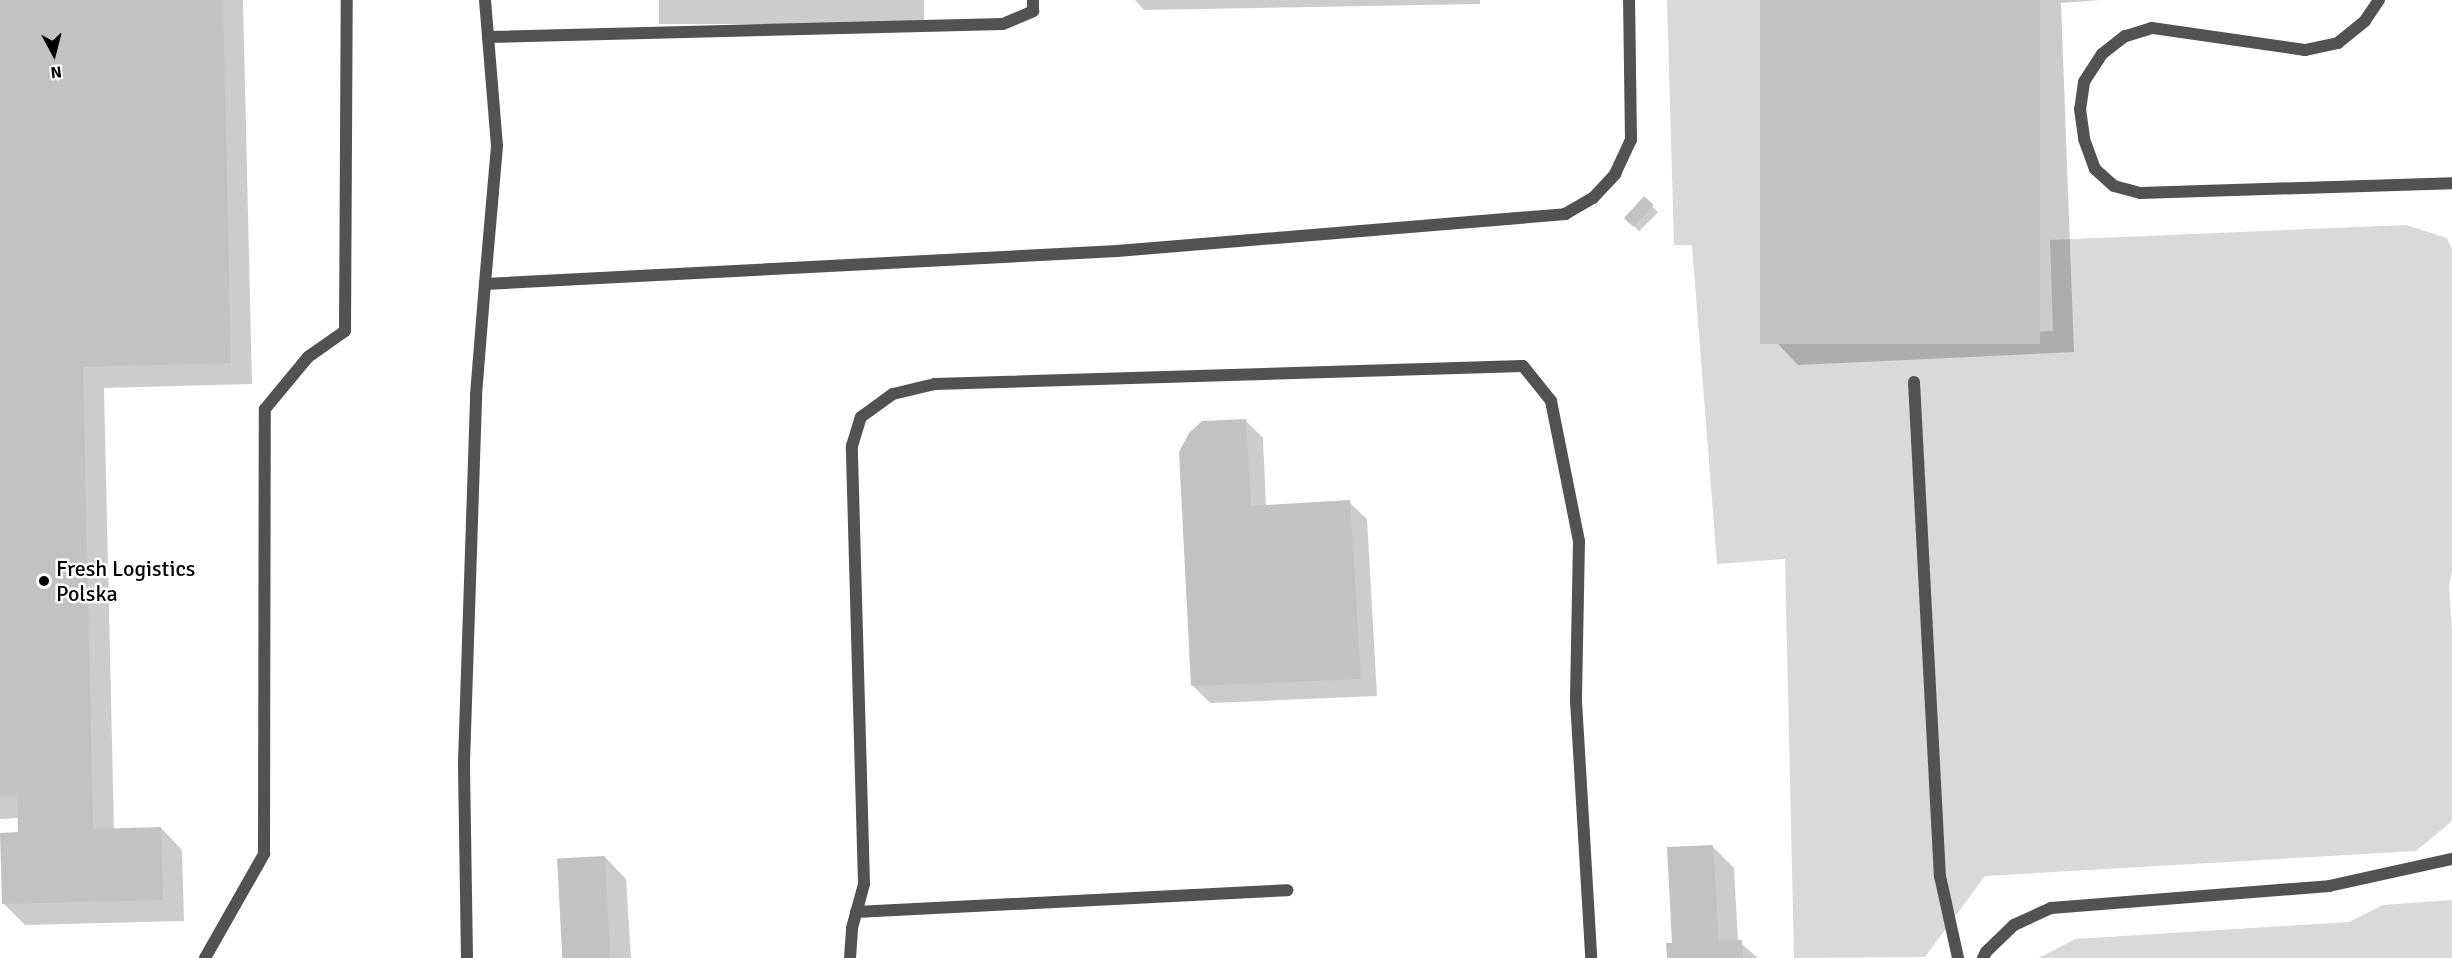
<!DOCTYPE html>
<style>
body{margin:0}
#map{position:relative;width:2452px;height:958px;overflow:hidden;background:#fff;font-family:Signika,sans-serif}
div>[style]{position:absolute}
.green>*{inset:0;background:#d9d9d9}
.shadow>*{inset:0;background:#0003;transform-origin:0 0}
.building>*{inset:0;background:#c2c2c2;transform-origin:0 0}
.lane>*{height:12px;margin:-6px;padding:0 6px;transform-origin:6px;border-radius:6px;background:#525252}
.street>*{height:12px;margin:-6px;padding:0 6px;transform-origin:6px;border-radius:6px;background:#525252}
.dots>*{width:16px;height:16px;translate:-50% -50%;box-sizing:border-box;border:3px solid #fff;border-radius:50%}
span{translate:-50% -50%;white-space:nowrap;text-align:center;line-height:1.15;-webkit-text-stroke:5px #fff;paint-order:stroke}
.poi-label{font-size:22px;color:#000}
.left{translate:0 -50%;text-align:left}
.north{position:absolute;left:24px;top:24px;width:60px;height:60px;-webkit-text-stroke:4px #fff;paint-order:stroke;rotate:173deg;font-size:16px;font-weight:700;line-height:24px;text-align:center;color:#000}
.north::after{content:'';display:block;margin:auto;width:21px;height:27px;background:#000;clip-path:polygon(50% 0,100% 100%,50% 72%,0 100%)}
</style>
<div id="map">
<div class="green">
<i style="clip-path:polygon(1667px 0,1767px 0,1775px 344px,2053px 331px,2050px 240px,2406px 225px,2447px 238px,2452px 249px,2452px 571px,2449px 586px,2452px 630px,2452px 821px,2416px 851px,1985px 876px,1925px 957px,1794px 958px,1785px 559px,1717px 564px,1692px 245px,1674px 245px)"></i>
<i style="clip-path:polygon(2452px 900px,2452px 958px,2039px 958px,2075px 939px,2349px 922px,2383px 905px)"></i>
</div>
<div class="shadow">
<i style="clip-path:polygon(0 0,243px 0,252px 384px,104px 388px,114px 830px,161px 828px,182px 850px,184px 921px,25px 925px,3px 903px,19px 834px,19px 818px,0 819px)"></i>
<i style="left:659px;top:0;width:265px;height:24px"></i>
<i style="clip-path:polygon(1135px 0,1480px 0,1480px 4px,1144px 10px)"></i>
<i style="clip-path:polygon(1762px 0,2100px 0,2061px 3px,2074px 352px,1798px 365px,1777px 343px)"></i>
<i style="left:1644px;top:198px;width:20px;height:27px;rotate:45deg"></i>
<i style="clip-path:polygon(1245px 420px,1263px 438px,1266px 507px,1349px 502px,1367px 519px,1377px 696px,1210px 703px,1193px 686px)"></i>
<i style="clip-path:polygon(1712px 846px,1734px 868px,1738px 941px,1758px 958px,1669px 958px)"></i>
<i style="clip-path:polygon(605px 857px,626px 879px,631px 958px,564px 958px)"></i>
</div>
<div class="building">
<i style="clip-path:polygon(0 0,223px 0,231px 363px,83px 367px,93px 829px,161px 827px,163px 900px,2px 904px,0 833px,18px 832px,17px 796px,0 797px)"></i>
<i style="left:1760px;top:0;width:280px;height:344px"></i>
<i style="left:1644px;top:196px;width:13px;height:30px;rotate:42deg"></i>
<i style="clip-path:polygon(1246px 419px,1251px 506px,1350px 500px,1361px 679px,1191px 686px,1179px 452px,1189px 433px,1202px 421px)"></i>
<i style="clip-path:polygon(1713px 845px,1719px 941px,1742px 940px,1743px 958px,1667px 958px,1666px 943px,1672px 943px,1667px 847px)"></i>
<i style="left:605px;top:856px;width:102px;height:48px;rotate:87deg"></i>
</div>
<div class="lane">
<i style="left:485px;top:0;width:146px;rotate:85.3deg"></i>
<i style="left:497px;top:146px;width:139px;rotate:95deg"></i>
<i style="left:2379px;top:0;width:25px;rotate:124deg"></i>
<i style="left:2365px;top:21px;width:35px;rotate:141deg"></i>
<i style="left:2338px;top:43px;width:34px;rotate:168deg"></i>
<i style="left:2305px;top:50px;width:155px;rotate:-171.8deg"></i>
<i style="left:2152px;top:28px;width:28px;rotate:163deg"></i>
<i style="left:2125px;top:36px;width:29px;rotate:142deg"></i>
<i style="left:2102px;top:54px;width:33px;rotate:123deg"></i>
<i style="left:2084px;top:82px;width:27px;rotate:98deg"></i>
<i style="left:2080px;top:109px;width:30px;rotate:82deg"></i>
<i style="left:2084px;top:139px;width:32px;rotate:70deg"></i>
<i style="left:2095px;top:169px;width:25px;rotate:42deg"></i>
<i style="left:2114px;top:186px;width:27px;rotate:15deg"></i>
<i style="left:2140px;top:193px;width:312px;rotate:-1.8deg"></i>
<i style="left:488px;top:37px;width:515px;rotate:-1.45deg"></i>
<i style="left:1003px;top:24px;width:33px;rotate:-23deg"></i>
<i style="left:1033px;top:11px;width:11px;rotate:-90deg"></i>
<i style="left:1593px;top:198px;width:33px;rotate:-47deg"></i>
<i style="left:1615px;top:174px;width:38px;rotate:-65deg"></i>
<i style="left:1631px;top:140px;width:140px;rotate:-90.8deg"></i>
<i style="left:1914px;top:382px;width:495px;rotate:87deg"></i>
<i style="left:1940px;top:876px;width:84px;rotate:77.6deg"></i>
<i style="left:856px;top:912px;width:432px;rotate:-2.9deg"></i>
<i style="left:205px;top:958px;width:120px;rotate:-60.4deg"></i>
<i style="left:264px;top:854px;width:445px;rotate:-89.9deg"></i>
<i style="left:265px;top:409px;width:67px;rotate:-50.4deg"></i>
<i style="left:308px;top:357px;width:45px;rotate:-35.1deg"></i>
<i style="left:345px;top:331px;width:331px;rotate:-89.7deg"></i>
<i style="left:850px;top:958px;width:30px;rotate:-86deg"></i>
<i style="left:852px;top:928px;width:46px;rotate:-74.7deg"></i>
<i style="left:864px;top:884px;width:438px;rotate:-91.6deg"></i>
<i style="left:852px;top:446px;width:30px;rotate:-73deg"></i>
<i style="left:861px;top:417px;width:39px;rotate:-36deg"></i>
<i style="left:893px;top:394px;width:43px;rotate:-13.4deg"></i>
<i style="left:935px;top:384px;width:588px;rotate:-1.75deg"></i>
<i style="left:1523px;top:366px;width:45px;rotate:51.3deg"></i>
<i style="left:1551px;top:401px;width:143px;rotate:78.7deg"></i>
<i style="left:1579px;top:541px;width:160px;rotate:91.1deg"></i>
<i style="left:1576px;top:701px;width:256px;rotate:86.6deg"></i>
<i style="left:1983px;top:958px;width:7px;rotate:-63deg"></i>
<i style="left:1986px;top:952px;width:39px;rotate:-44deg"></i>
<i style="left:2014px;top:925px;width:41px;rotate:-24.7deg"></i>
<i style="left:2051px;top:908px;width:279px;rotate:-4.5deg"></i>
<i style="left:2329px;top:886px;width:126px;rotate:-12.4deg"></i>
</div>
<div class="street">
<i style="left:467px;top:958px;width:196px;rotate:-90.9deg"></i>
<i style="left:464px;top:762px;width:367px;rotate:-88.1deg"></i>
<i style="left:476px;top:395px;width:111px;rotate:-85.4deg"></i>
<i style="left:485px;top:284px;width:633px;rotate:-2.99deg"></i>
<i style="left:1117px;top:251px;width:450px;rotate:-4.7deg"></i>
<i style="left:1565px;top:214px;width:32px;rotate:-30deg"></i>
</div>
<div class="dots">
<i style="left:44px;top:581px;background:#000"></i>
</div>
<div class="poi-label">
<span class="left" style="left:56px;top:581px">Fresh Logistics<br>Polska</span>
</div>
<div class="north">N</div>
</div>
